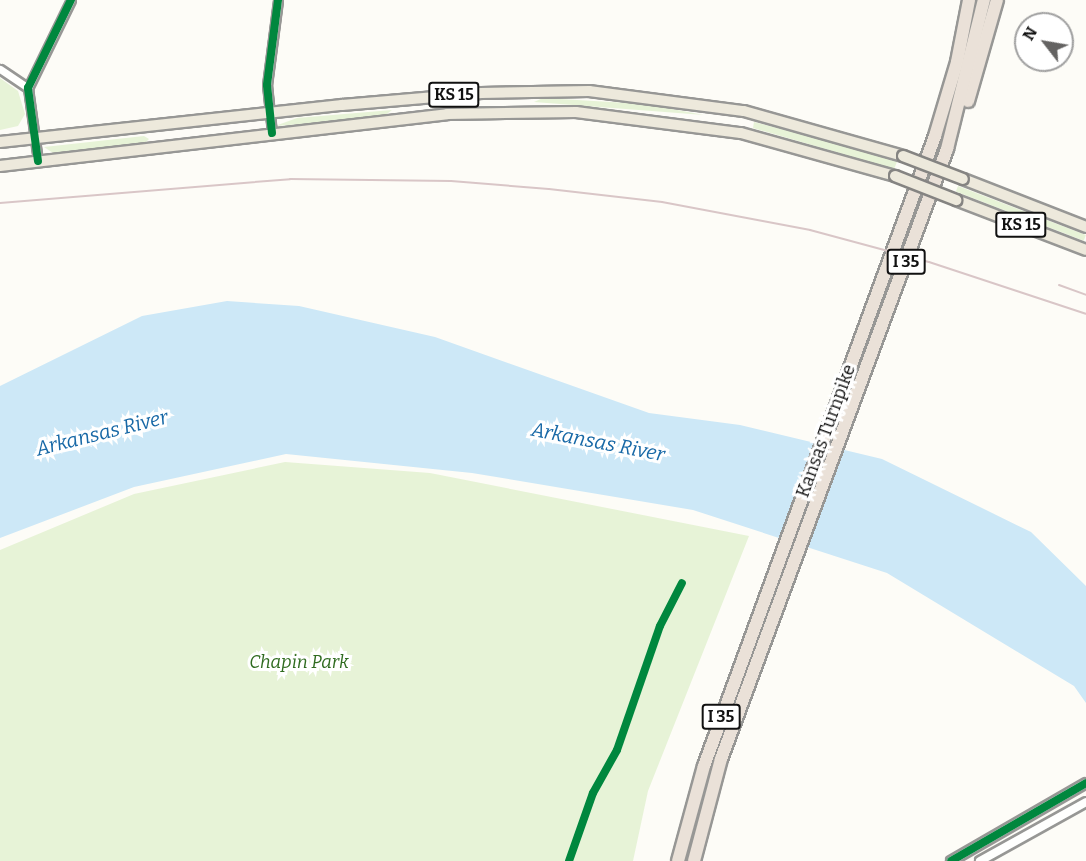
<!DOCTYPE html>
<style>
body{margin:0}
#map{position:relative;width:1086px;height:861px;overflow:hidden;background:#fdfcf7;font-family:Bitter,serif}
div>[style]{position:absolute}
.green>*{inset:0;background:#e7f3d7;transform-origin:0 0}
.water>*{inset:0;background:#cde8f7}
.roads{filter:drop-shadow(2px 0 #979795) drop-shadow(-2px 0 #979795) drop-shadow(0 2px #979795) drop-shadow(0 -2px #979795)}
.minor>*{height:7px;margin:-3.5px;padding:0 3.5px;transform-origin:3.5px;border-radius:3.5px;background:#fffffe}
.tertiary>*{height:8px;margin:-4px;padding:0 4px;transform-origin:4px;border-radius:4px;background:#fffffe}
.primary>*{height:10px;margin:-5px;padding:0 5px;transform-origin:5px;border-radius:5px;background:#ede9dc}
.motorway>*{height:12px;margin:-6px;padding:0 6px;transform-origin:6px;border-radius:6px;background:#eae1d8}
.rail>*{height:2px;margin:-1px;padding:0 1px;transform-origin:1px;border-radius:1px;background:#d9c6c7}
.bridges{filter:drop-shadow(2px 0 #858482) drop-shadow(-2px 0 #858482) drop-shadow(0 2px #858482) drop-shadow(0 -2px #858482)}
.primary-bridge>*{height:10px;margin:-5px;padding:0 5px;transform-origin:5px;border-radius:5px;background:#ede9dc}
.cycleway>*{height:8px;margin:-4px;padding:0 4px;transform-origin:4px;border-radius:4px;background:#00873e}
span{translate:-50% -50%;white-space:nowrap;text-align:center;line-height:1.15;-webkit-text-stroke:6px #fff;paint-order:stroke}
.shield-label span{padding:2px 4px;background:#fff;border:2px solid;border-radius:4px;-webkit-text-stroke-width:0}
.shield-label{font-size:16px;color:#111;font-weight:700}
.street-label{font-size:18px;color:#111}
.park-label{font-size:18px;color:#2f6b1f;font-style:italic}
.water-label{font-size:20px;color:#1768a6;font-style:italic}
.north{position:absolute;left:1014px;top:12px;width:60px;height:60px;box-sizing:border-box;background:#fff;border:2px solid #a0a0a0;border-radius:50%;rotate:301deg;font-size:16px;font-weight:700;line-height:24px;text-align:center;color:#111}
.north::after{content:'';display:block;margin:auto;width:21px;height:27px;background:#646362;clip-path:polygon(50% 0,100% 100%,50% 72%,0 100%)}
</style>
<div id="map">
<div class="green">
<i style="clip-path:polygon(0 78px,18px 91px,25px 114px,18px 126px,0 130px)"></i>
<i style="clip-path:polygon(543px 98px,645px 104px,704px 115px,534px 102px)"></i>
<i style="clip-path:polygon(392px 110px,384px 116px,356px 120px,275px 126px,297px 118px)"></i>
<i style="clip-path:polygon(754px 122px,835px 143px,897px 162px,894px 169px,753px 128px)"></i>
<i style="clip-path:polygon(144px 136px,149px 139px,145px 143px,115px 147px,53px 153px,44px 147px)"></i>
<i style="left:958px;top:186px;width:137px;height:6px;rotate:21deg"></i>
<i style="clip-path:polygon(285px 462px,430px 473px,749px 536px,648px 791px,633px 861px,0 861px,0 550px,134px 494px)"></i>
</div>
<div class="water">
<i style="clip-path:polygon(227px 301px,299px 306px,435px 337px,649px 413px,740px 425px,882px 459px,1031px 532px,1086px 586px,1086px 703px,1074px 686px,887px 573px,693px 510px,472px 473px,286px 454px,134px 487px,0 538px,0 386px,142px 316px)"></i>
</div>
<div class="roads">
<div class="minor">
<i style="left:0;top:69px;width:34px;rotate:34deg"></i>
<i style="left:272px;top:133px;width:48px;rotate:-95.9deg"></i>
<i style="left:267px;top:85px;width:86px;rotate:-82.6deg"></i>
<i style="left:38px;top:161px;width:74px;rotate:-97.8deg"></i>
<i style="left:28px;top:88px;width:98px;rotate:-64deg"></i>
</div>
<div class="tertiary">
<i style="left:951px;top:861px;width:156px;rotate:-30deg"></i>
<i style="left:980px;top:861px;width:121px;rotate:-29.1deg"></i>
</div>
<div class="primary">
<i style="left:0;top:142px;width:344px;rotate:-6.2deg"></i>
<i style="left:342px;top:105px;width:140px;rotate:-4.9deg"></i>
<i style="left:481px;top:93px;width:108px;rotate:-1.1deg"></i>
<i style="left:589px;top:91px;width:156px;rotate:7.4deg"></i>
<i style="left:744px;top:111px;width:165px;rotate:15.8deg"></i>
<i style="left:0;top:166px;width:450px;rotate:-6.6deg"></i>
<i style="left:447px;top:114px;width:129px;rotate:-0.9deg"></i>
<i style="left:576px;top:112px;width:166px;rotate:7.3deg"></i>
<i style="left:741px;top:133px;width:160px;rotate:15.6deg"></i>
<i style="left:963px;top:179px;width:132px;rotate:21.3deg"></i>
<i style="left:956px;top:200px;width:139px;rotate:21deg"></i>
</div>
<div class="motorway">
<i style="left:968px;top:101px;width:105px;rotate:-74deg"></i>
<i style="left:678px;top:861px;width:98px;rotate:-74.7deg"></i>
<i style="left:704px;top:766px;width:671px;rotate:-69.86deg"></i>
<i style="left:935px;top:136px;width:77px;rotate:-73.4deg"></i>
<i style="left:957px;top:62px;width:63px;rotate:-79deg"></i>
<i style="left:694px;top:861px;width:106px;rotate:-75.2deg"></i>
<i style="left:721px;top:759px;width:651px;rotate:-69.67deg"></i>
<i style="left:947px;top:149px;width:154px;rotate:-76.1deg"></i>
</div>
</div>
<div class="rail">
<i style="left:0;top:203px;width:291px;rotate:-4.7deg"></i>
<i style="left:290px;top:179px;width:161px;rotate:0.7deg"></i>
<i style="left:451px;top:181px;width:98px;rotate:4.7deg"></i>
<i style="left:549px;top:189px;width:114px;rotate:6.6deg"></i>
<i style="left:662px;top:202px;width:151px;rotate:10.7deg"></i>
<i style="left:810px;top:230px;width:123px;rotate:15.1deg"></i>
<i style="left:929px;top:262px;width:165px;rotate:18.3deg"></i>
<i style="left:1059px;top:285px;width:29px;rotate:20deg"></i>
</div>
<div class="bridges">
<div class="primary-bridge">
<i style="left:903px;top:156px;width:64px;rotate:21deg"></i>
<i style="left:895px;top:176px;width:66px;rotate:21.5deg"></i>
</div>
</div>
<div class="cycleway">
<i style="left:272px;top:133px;width:48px;rotate:-95.9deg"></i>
<i style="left:267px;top:85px;width:86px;rotate:-82.6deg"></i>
<i style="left:38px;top:161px;width:74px;rotate:-97.8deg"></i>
<i style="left:28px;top:88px;width:98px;rotate:-64deg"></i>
<i style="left:569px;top:861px;width:72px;rotate:-70.6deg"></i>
<i style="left:593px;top:793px;width:49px;rotate:-60.8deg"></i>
<i style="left:617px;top:750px;width:131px;rotate:-70.9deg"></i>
<i style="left:660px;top:626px;width:48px;rotate:-62.9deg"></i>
<i style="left:951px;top:861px;width:156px;rotate:-30deg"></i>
</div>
<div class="shield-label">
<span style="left:454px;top:95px">KS 15</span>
<span style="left:1021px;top:225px">KS 15</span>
<span style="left:906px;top:262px">I 35</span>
<span style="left:721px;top:717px">I 35</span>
</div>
<div class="street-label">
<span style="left:826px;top:431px;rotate:-70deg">Kansas Turnpike</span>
</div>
<div class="park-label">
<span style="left:299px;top:662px">Chapin Park</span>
</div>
<div class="water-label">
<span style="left:102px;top:433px;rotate:-14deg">Arkansas River</span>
<span style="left:598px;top:442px;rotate:11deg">Arkansas River</span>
</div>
<div class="north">N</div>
</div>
